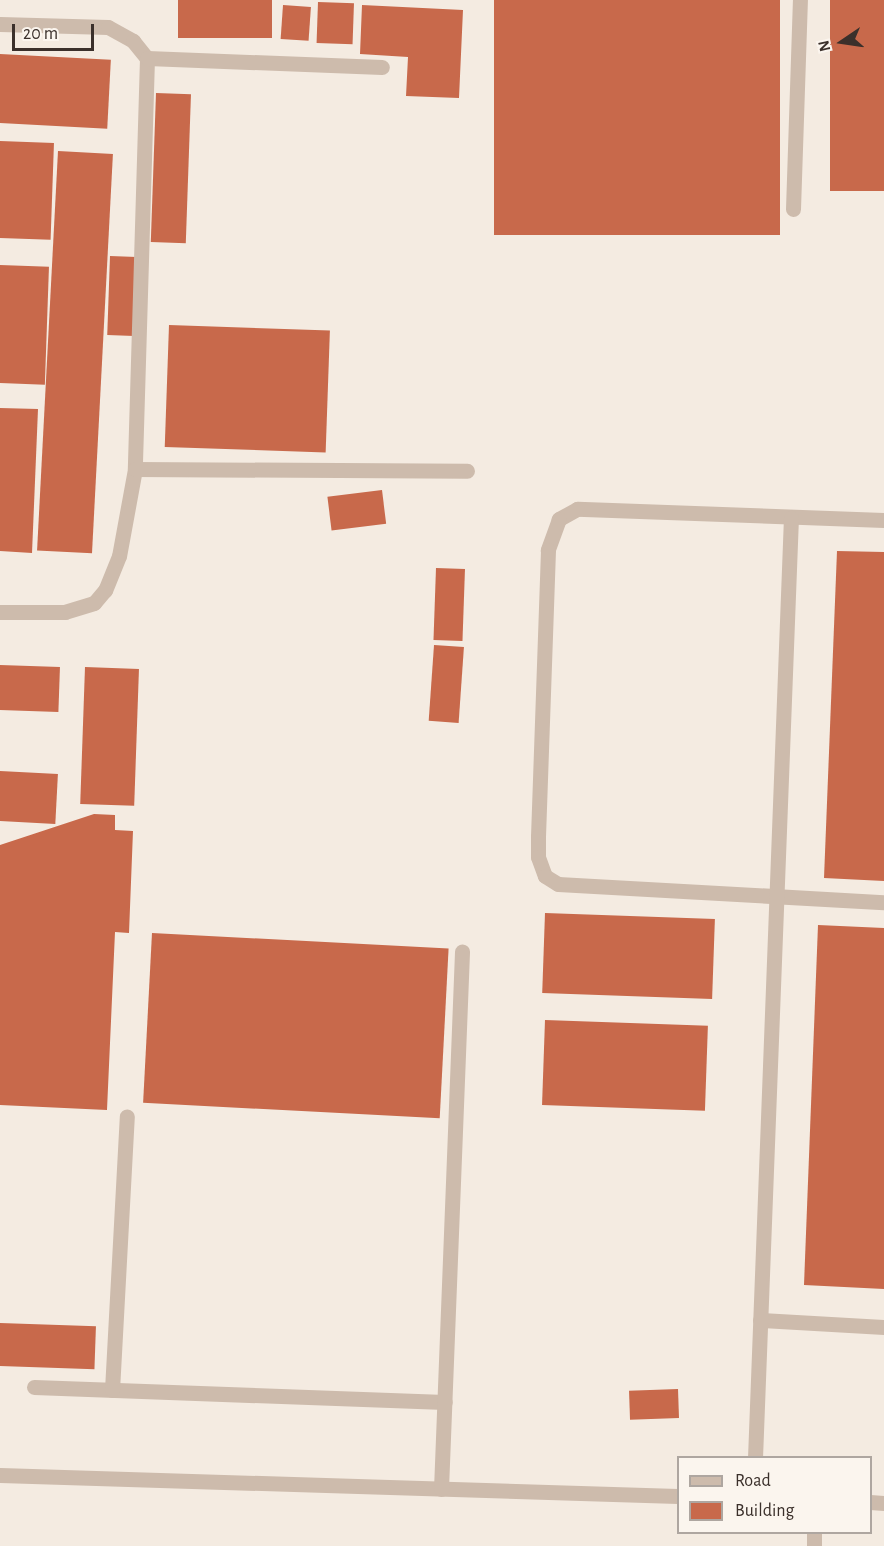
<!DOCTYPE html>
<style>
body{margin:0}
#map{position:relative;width:884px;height:1546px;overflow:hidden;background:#f4ebe1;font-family:"Alegreya Sans",sans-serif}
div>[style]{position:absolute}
.building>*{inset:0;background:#c8694b;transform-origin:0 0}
.minor>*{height:15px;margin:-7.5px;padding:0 7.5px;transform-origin:7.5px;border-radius:7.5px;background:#cdbbac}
span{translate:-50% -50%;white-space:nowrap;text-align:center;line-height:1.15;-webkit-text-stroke:5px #fbf5ee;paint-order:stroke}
.legend{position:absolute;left:677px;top:1456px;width:195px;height:78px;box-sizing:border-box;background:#fbf5ee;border:2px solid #aea6a0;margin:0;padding:8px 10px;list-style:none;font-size:18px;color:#3b302b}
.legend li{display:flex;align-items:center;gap:12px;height:30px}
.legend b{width:30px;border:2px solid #aea6a0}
.north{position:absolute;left:812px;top:12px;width:60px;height:60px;-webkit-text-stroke:4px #fbf5ee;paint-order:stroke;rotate:257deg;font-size:16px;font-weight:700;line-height:24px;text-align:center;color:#3b302b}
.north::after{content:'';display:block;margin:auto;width:21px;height:27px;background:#3b302b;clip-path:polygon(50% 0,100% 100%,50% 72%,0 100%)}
.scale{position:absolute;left:12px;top:24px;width:82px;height:27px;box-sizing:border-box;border:3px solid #3b302b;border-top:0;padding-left:8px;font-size:18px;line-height:21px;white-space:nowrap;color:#3b302b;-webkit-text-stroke:4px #fbf5ee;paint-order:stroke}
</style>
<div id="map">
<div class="building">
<i style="left:178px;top:0;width:94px;height:38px"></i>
<i style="left:494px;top:0;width:286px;height:235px"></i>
<i style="left:830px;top:0;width:54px;height:191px"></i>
<i style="left:318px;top:2px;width:36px;height:41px;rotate:2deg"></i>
<i style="left:283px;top:5px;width:28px;height:34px;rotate:4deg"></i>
<i style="clip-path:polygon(362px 5px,463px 10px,459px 98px,406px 96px,408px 57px,360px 54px)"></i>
<i style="left:0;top:54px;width:111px;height:69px;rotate:3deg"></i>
<i style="left:156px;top:93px;width:35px;height:149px;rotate:2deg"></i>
<i style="left:0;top:141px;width:54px;height:97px;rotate:2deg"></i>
<i style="left:58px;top:151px;width:55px;height:400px;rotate:3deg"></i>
<i style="left:110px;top:256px;width:27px;height:79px;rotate:2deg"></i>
<i style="left:0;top:265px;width:49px;height:118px;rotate:2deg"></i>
<i style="left:169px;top:325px;width:161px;height:122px;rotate:2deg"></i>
<i style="clip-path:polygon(0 408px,38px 409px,32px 553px,0 551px)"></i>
<i style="left:382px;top:490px;width:34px;height:55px;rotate:83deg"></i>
<i style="clip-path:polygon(837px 551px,884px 552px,884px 881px,824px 878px)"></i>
<i style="left:436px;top:568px;width:29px;height:72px;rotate:2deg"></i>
<i style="left:434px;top:645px;width:30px;height:76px;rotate:4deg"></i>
<i style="left:0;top:665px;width:60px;height:45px;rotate:2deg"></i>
<i style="left:85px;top:667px;width:54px;height:137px;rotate:2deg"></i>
<i style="left:0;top:771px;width:58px;height:50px;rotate:3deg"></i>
<i style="clip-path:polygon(94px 814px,115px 815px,115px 830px,133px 831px,129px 933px,115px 932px,107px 1110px,0 1105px,0 845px)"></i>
<i style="left:545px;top:913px;width:170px;height:80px;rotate:2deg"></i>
<i style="clip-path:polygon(818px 925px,884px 928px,884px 1289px,804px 1285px)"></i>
<i style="left:152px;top:933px;width:297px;height:170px;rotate:3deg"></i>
<i style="left:545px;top:1020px;width:163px;height:85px;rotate:2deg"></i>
<i style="left:0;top:1323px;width:96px;height:43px;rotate:2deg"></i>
<i style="left:678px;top:1389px;width:29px;height:49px;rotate:88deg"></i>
</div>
<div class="minor">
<i style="left:0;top:24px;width:108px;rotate:1.6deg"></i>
<i style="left:108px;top:27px;width:29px;rotate:29deg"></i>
<i style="left:133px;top:41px;width:22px;rotate:51deg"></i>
<i style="left:147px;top:58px;width:411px;rotate:91.7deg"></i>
<i style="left:135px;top:469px;width:88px;rotate:100.4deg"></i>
<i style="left:119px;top:556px;width:37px;rotate:112deg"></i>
<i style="left:105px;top:590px;width:17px;rotate:130deg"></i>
<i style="left:94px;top:603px;width:30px;rotate:163deg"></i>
<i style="left:65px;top:612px;width:65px;rotate:180deg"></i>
<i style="left:147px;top:58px;width:235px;rotate:2.2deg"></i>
<i style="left:793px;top:209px;width:209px;rotate:-88.1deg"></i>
<i style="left:135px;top:469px;width:332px;rotate:0.3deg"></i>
<i style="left:884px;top:520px;width:307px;rotate:-177.9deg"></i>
<i style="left:577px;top:509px;width:21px;rotate:151deg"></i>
<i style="left:559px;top:519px;width:33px;rotate:110deg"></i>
<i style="left:548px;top:550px;width:287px;rotate:92deg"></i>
<i style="left:538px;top:837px;width:20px;rotate:90deg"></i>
<i style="left:538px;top:857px;width:20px;rotate:70deg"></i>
<i style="left:545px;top:876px;width:15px;rotate:32deg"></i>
<i style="left:558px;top:884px;width:326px;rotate:3.2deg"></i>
<i style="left:760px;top:1320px;width:124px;rotate:3.2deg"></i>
<i style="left:34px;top:1387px;width:411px;rotate:2.1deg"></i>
<i style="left:112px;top:1390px;width:274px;rotate:-86.9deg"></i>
<i style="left:755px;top:1458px;width:941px;rotate:-87.81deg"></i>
<i style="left:0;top:1475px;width:678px;rotate:1.77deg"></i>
<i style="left:441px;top:1489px;width:538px;rotate:-87.76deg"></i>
<i style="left:870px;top:1502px;width:14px;rotate:4deg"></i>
<i style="left:814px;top:1546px;width:14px;rotate:-90deg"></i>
</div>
<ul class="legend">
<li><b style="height:8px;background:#cdbbac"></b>Road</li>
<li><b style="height:16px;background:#c8694b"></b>Building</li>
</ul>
<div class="north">N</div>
<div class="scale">20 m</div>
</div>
